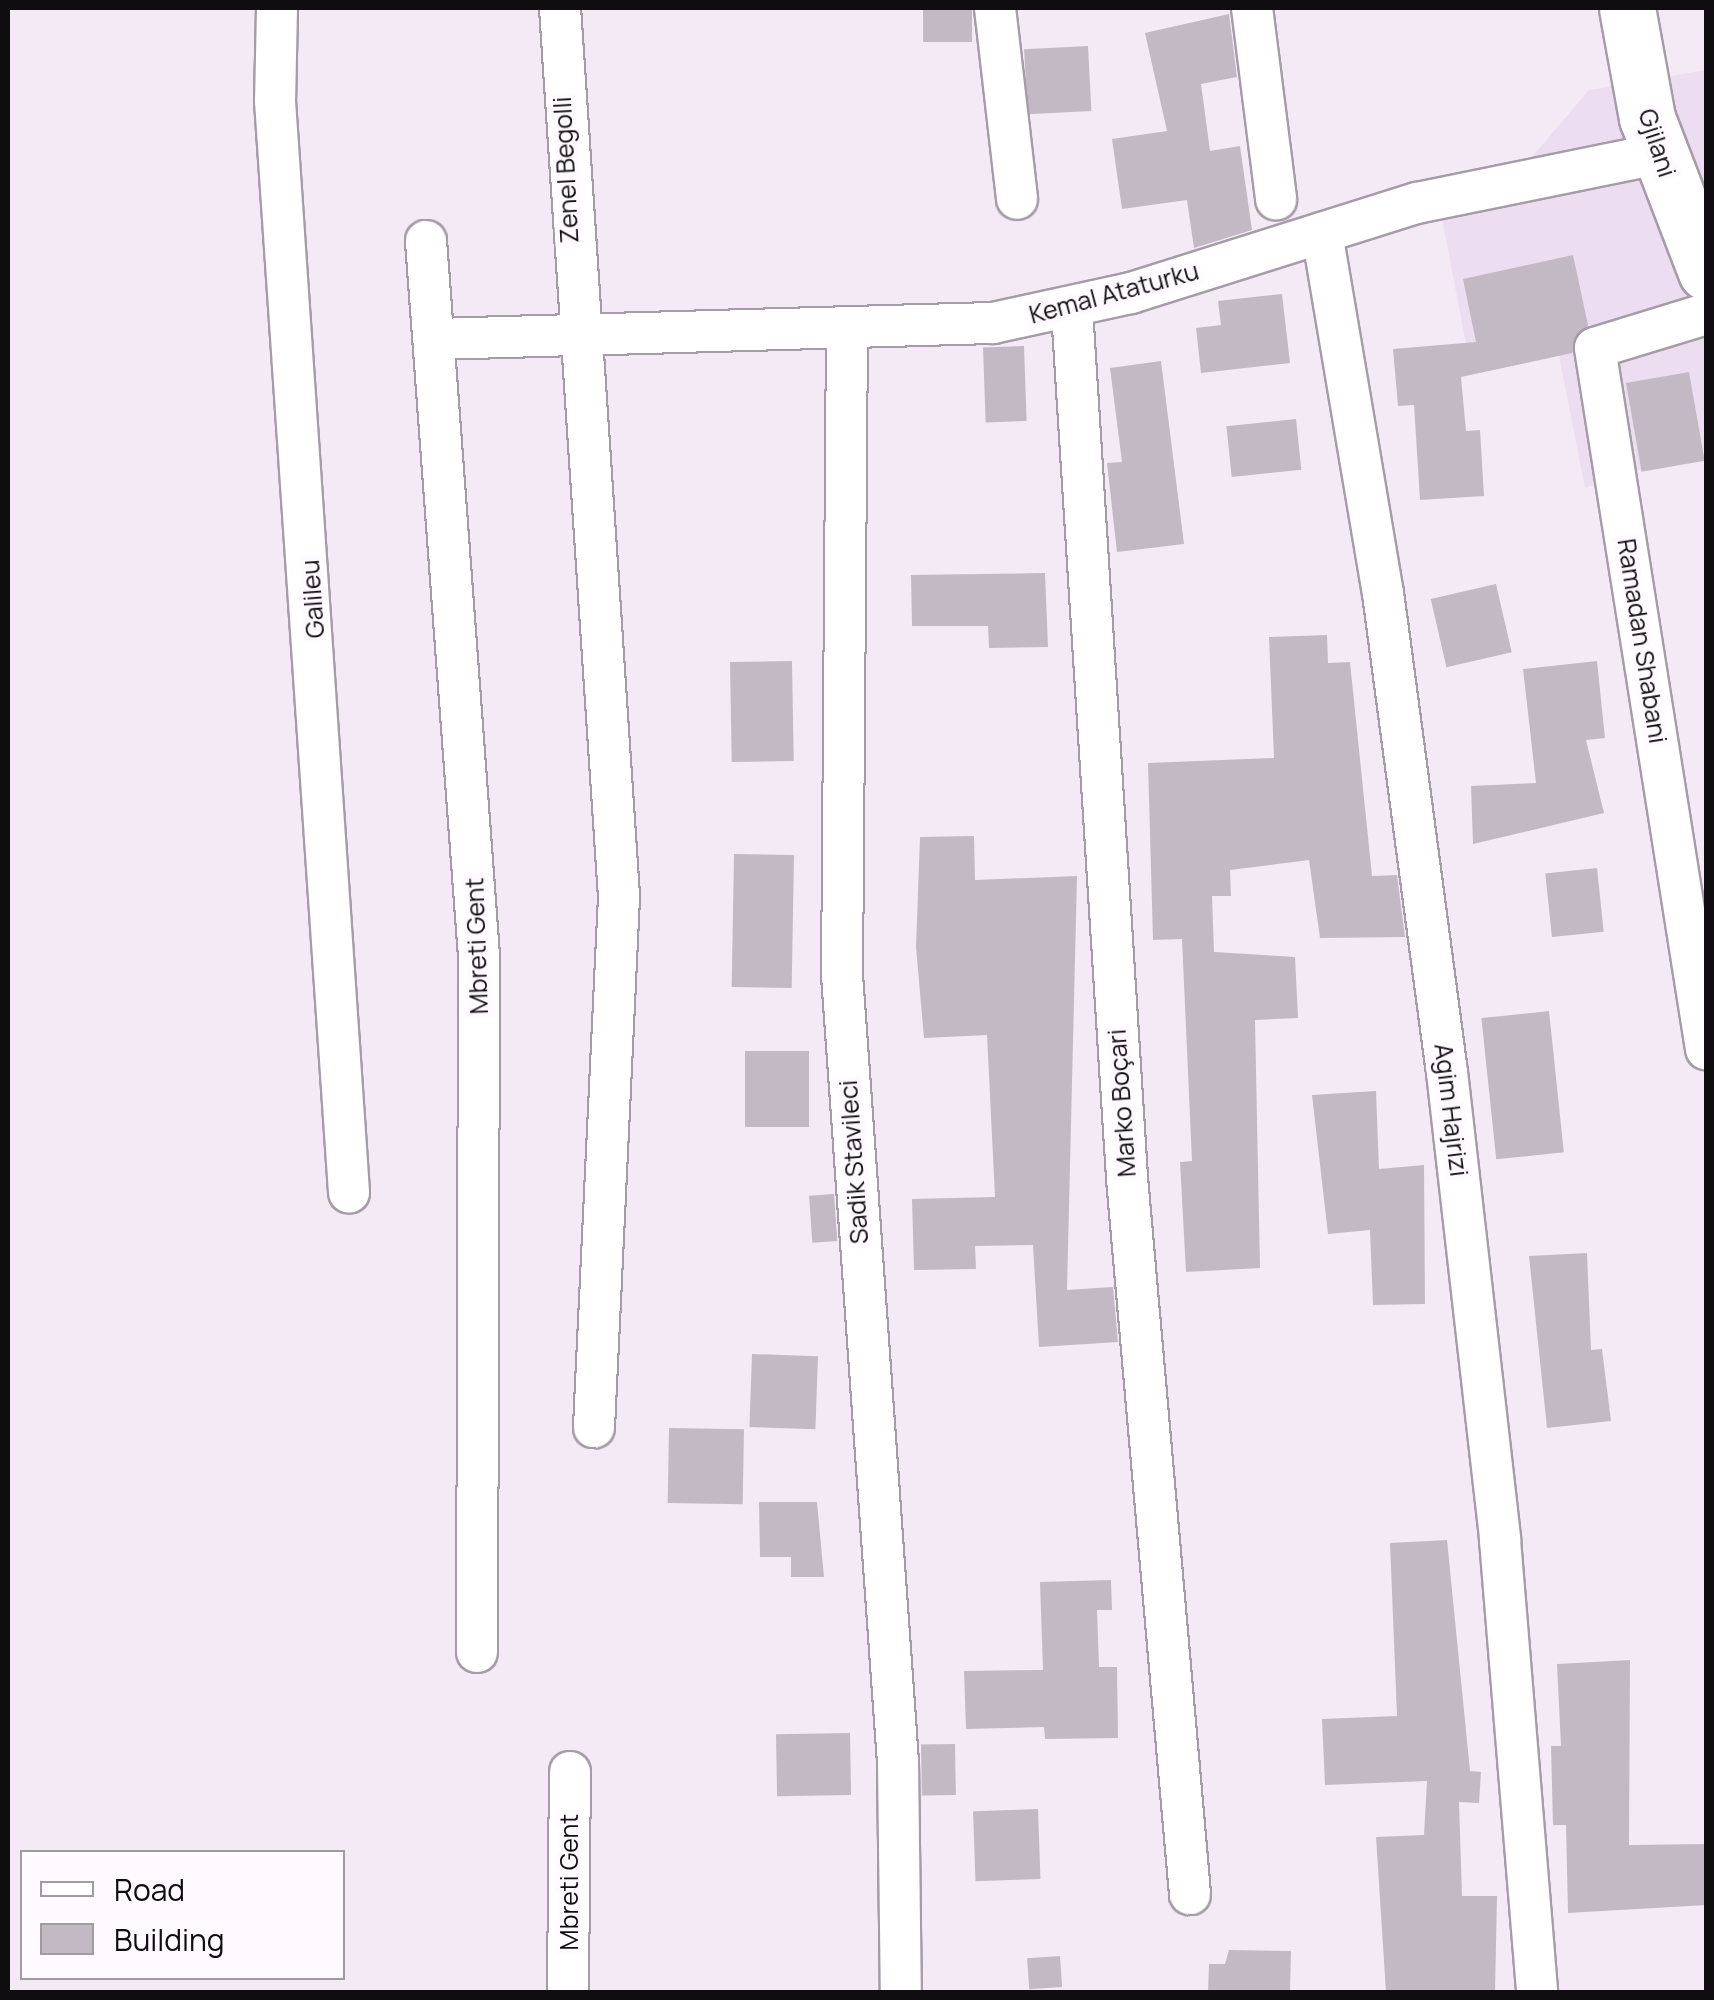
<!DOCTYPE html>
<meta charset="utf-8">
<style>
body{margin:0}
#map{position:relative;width:1714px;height:2000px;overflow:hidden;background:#f4eaf6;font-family:Manrope,sans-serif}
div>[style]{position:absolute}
.built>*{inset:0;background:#edddf0}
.building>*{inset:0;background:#c3b9c5;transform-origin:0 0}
.roads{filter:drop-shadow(2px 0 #a69ca8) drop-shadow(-2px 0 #a69ca8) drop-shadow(0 2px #a69ca8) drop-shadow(0 -2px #a69ca8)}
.street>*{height:40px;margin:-20px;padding:0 20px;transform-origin:20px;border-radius:20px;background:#fff}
.primary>*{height:55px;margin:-27.5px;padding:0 27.5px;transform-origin:27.5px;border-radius:27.5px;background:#fff}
span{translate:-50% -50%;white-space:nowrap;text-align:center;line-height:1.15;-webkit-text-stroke:10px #fefaff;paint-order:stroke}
.street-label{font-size:25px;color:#100d11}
.frame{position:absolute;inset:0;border:10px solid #100d11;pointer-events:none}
.legend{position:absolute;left:20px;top:1850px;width:325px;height:130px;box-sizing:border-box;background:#fefaff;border:2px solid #9f9ba0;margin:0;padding:12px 18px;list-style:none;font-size:30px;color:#100d11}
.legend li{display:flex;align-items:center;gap:20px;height:50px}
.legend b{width:50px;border:2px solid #9f9ba0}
</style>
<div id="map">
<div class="built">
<i style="clip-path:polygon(1706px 70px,1706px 449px,1585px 488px,1555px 336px,1471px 370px,1434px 177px,1531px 158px,1589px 90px)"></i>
</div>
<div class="building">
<i style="left:923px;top:8px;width:49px;height:34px"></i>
<i style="clip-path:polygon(1229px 14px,1237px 77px,1201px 84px,1210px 151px,1240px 146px,1252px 230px,1194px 248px,1187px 200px,1122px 209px,1112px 139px,1167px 131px,1145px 33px)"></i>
<i style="left:1088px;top:46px;width:65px;height:64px;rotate:87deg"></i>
<i style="clip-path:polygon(1573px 255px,1588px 325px,1572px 353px,1461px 377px,1466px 431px,1480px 430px,1484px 496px,1420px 500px,1414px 405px,1398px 406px,1393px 349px,1476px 342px,1463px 279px)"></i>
<i style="clip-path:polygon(1282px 294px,1290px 363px,1201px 373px,1196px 328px,1221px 325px,1218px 301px)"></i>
<i style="left:1024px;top:346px;width:75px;height:41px;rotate:88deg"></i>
<i style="clip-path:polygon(1161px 361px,1184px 544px,1117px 552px,1107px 463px,1122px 462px,1110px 368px)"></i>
<i style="left:1689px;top:372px;width:90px;height:64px;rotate:80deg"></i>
<i style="left:1296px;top:419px;width:51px;height:70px;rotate:84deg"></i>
<i style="clip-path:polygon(1045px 573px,1048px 647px,989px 648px,988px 626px,912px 626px,911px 575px)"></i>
<i style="left:1496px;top:584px;width:70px;height:67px;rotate:77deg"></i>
<i style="clip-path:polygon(1327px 635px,1328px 663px,1350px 662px,1372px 876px,1397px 875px,1405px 937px,1320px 938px,1309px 860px,1230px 870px,1231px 896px,1212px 896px,1214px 952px,1295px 957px,1298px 1018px,1255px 1020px,1260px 1268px,1186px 1272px,1180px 1162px,1192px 1161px,1182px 939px,1153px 940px,1148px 763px,1274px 758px,1269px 637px)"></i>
<i style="left:792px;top:661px;width:100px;height:62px;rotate:89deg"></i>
<i style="clip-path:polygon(1597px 661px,1605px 738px,1586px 740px,1604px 813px,1473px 844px,1471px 786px,1536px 783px,1523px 669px)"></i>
<i style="clip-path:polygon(974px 836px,975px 880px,1077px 876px,1067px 1290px,1113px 1287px,1118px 1342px,1039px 1347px,1033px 1245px,975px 1246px,976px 1269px,914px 1270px,912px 1199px,995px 1197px,987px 1035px,924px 1038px,916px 947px,920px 837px)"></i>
<i style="left:734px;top:854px;width:60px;height:133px;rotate:1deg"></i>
<i style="left:1597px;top:868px;width:64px;height:52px;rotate:84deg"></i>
<i style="left:1549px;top:1011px;width:142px;height:68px;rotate:84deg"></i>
<i style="left:809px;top:1051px;width:76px;height:64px;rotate:90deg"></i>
<i style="clip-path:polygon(1376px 1091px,1379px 1169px,1424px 1165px,1425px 1304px,1373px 1305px,1370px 1230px,1328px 1234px,1312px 1095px)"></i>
<i style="left:834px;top:1194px;width:47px;height:25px;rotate:86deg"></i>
<i style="clip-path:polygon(1587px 1253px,1591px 1350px,1602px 1349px,1611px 1421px,1547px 1428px,1529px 1256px)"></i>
<i style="left:752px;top:1354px;width:66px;height:73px;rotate:2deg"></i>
<i style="left:669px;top:1428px;width:75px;height:75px;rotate:1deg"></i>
<i style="clip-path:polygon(759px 1502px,817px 1502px,824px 1577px,791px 1577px,791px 1557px,760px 1557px)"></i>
<i style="clip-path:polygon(1447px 1540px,1470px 1771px,1481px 1772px,1479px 1803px,1459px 1802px,1462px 1896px,1497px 1896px,1495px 1992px,1386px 1992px,1376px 1837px,1424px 1835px,1427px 1781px,1325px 1785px,1322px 1719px,1397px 1716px,1390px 1543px)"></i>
<i style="clip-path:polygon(1111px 1580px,1112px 1610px,1097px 1610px,1099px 1667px,1117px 1667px,1118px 1738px,1045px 1739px,1044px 1727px,966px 1729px,964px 1671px,1043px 1670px,1040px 1582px)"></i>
<i style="clip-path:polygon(1630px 1660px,1629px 1845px,1706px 1844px,1706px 1905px,1568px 1913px,1566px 1825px,1553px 1825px,1551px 1746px,1561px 1746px,1557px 1664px)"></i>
<i style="left:850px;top:1733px;width:62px;height:74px;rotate:89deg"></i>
<i style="left:955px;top:1744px;width:51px;height:34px;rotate:89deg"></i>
<i style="left:1038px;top:1809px;width:70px;height:65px;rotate:88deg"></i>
<i style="clip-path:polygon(1229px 1950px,1291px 1951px,1290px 1992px,1208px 1992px,1209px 1964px,1225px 1964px)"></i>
<i style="left:1060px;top:1956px;width:31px;height:33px;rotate:86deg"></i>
</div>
<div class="roads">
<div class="street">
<i style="left:277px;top:8px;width:93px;rotate:91.2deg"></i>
<i style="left:275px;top:101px;width:1094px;rotate:86.12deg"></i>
<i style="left:560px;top:8px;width:891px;rotate:86.2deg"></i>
<i style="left:619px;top:897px;width:531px;rotate:92.7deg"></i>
<i style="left:995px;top:8px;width:192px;rotate:83.4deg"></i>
<i style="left:1252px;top:8px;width:193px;rotate:82.8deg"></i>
<i style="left:1322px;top:233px;width:365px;rotate:80.4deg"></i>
<i style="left:1383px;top:593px;width:483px;rotate:82.4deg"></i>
<i style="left:1447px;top:1072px;width:471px;rotate:83.5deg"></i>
<i style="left:1500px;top:1540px;width:454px;rotate:85.3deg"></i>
<i style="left:426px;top:241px;width:717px;rotate:85.76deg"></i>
<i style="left:479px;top:956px;width:696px;rotate:90.16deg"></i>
<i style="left:1072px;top:310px;width:870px;rotate:86.37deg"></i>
<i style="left:1127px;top:1178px;width:719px;rotate:84.97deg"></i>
<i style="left:1706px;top:314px;width:116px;rotate:163deg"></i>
<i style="left:1595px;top:348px;width:710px;rotate:81deg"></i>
<i style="left:847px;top:329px;width:646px;rotate:90.44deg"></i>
<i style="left:842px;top:975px;width:789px;rotate:85.93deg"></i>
<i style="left:898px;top:1762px;width:230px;rotate:89.3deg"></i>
<i style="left:436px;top:339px;width:557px;rotate:-1.65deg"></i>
<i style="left:993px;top:323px;width:141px;rotate:-12.3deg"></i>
<i style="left:1131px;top:293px;width:300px;rotate:-17.5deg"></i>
<i style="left:1417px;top:203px;width:246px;rotate:-11.5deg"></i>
<i style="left:568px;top:1992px;width:220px;rotate:-89.5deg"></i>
</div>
<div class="primary">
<i style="left:1627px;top:8px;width:112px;rotate:79.7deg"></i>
<i style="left:1647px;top:118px;width:165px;rotate:69deg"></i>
</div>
</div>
<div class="street-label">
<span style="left:1657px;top:143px;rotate:72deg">Gjilani</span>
<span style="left:566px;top:170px;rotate:-93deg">Zenel Begolli</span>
<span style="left:1114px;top:293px;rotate:-15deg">Kemal Ataturku</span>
<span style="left:313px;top:599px;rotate:-94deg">Galileu</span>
<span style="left:1642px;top:641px;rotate:81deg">Ramadan Shabani</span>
<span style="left:477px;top:946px;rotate:-92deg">Mbreti Gent</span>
<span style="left:1122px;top:1103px;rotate:-94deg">Marko Boçari</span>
<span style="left:1451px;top:1110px;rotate:83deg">Agim Hajrizi</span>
<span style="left:854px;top:1162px;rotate:-94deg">Sadik Stavileci</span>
<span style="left:569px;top:1882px;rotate:-90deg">Mbreti Gent</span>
</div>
<div class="frame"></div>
<ul class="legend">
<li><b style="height:12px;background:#fff"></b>Road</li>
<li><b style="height:28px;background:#c3b9c5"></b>Building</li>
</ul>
</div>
